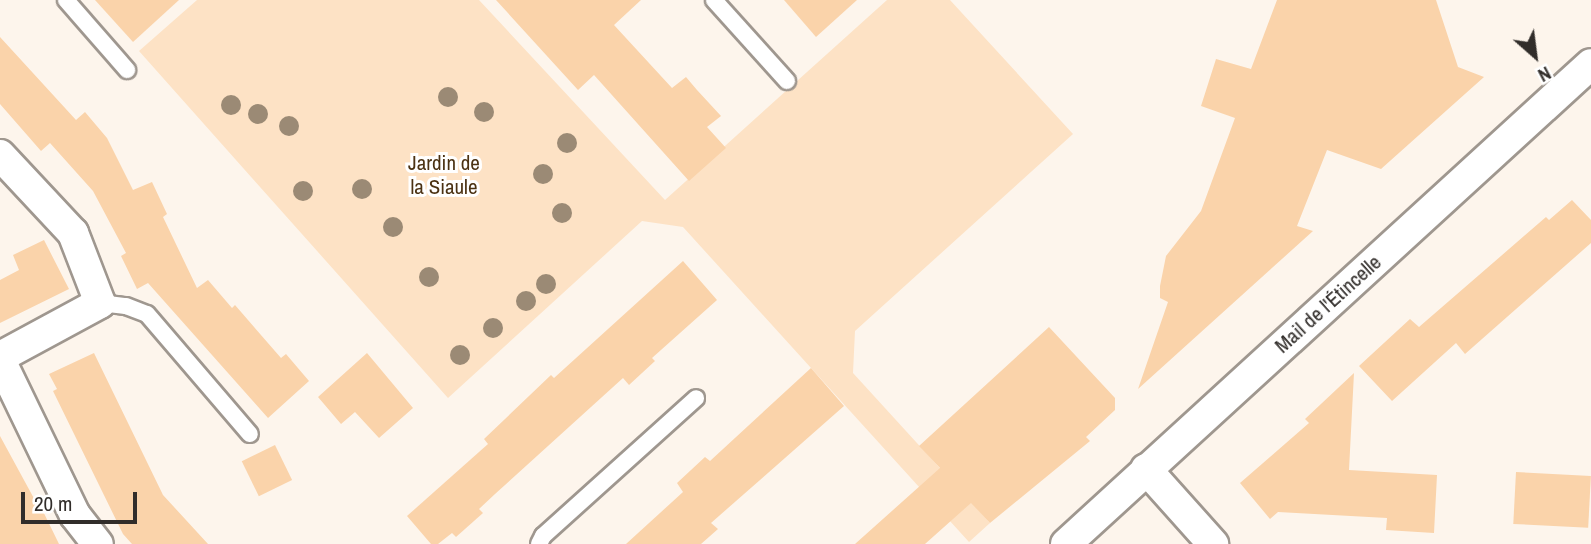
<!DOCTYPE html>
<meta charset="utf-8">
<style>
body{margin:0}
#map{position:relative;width:1591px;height:544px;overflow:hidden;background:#fdf5ec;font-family:"Archivo Narrow",sans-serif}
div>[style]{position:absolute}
.green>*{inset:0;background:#fde2c5}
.building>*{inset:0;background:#fad3aa;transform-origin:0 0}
.roads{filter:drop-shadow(2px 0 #9f978f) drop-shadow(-2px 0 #9f978f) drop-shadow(0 2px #9f978f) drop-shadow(0 -2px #9f978f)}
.service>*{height:16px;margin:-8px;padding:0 8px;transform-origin:8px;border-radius:8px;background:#fff}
.minor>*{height:30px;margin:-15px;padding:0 15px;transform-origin:15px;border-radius:15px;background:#fff}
.trees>*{width:20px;height:20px;margin:-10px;border-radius:50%;background:#9b8a75}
span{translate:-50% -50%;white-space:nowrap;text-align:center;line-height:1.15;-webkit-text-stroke:6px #fff;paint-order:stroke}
.park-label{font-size:21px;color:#4b3213}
.street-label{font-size:21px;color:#312d2a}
.north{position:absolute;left:1500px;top:21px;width:70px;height:70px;-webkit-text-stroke:5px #fff;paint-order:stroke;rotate:152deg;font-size:19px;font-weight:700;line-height:28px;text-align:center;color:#312d2a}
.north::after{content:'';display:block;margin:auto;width:24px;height:32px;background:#312d2a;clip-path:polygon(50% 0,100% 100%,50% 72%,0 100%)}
.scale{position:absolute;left:21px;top:492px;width:116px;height:32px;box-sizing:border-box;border:4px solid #312d2a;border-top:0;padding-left:9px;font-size:21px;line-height:24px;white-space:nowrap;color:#312d2a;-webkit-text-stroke:5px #fff;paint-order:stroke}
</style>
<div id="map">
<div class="green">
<i style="clip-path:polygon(197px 0,479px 0,665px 200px,887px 0,950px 0,1073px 134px,855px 331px,853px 373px,990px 523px,969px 542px,683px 227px,642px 221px,448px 398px,139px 51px)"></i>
</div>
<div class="building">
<i style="clip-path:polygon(95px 0,179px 0,133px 42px)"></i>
<i style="clip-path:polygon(496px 0,641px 0,614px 25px,672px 88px,686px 77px,697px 90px,721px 116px,707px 127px,726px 148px,689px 181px,594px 75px,578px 90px)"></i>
<i style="clip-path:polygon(784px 0,857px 0,816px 37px)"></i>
<i style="clip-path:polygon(1277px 0,1436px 0,1458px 67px,1484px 77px,1381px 169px,1327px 150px,1297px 226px,1313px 231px,1138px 389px,1168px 302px,1160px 298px,1160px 286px,1166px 256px,1201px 211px,1235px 118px,1201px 106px,1216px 59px,1251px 69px)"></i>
<i style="clip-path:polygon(0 37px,76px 120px,85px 112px,107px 138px,133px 190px,152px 182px,167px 214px,163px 217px,197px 288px,208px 280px,232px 308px,235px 305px,281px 358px,286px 354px,309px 381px,268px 418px,148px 283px,137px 289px,121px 256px,126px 253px,93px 191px,50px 143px,41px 151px,0 104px)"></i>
<i style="clip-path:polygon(1572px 200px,1591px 220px,1591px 243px,1465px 354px,1456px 343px,1392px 401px,1359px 366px,1410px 319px,1419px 327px,1546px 217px,1549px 220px)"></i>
<i style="clip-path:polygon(44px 240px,69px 289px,0 323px,0 280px,19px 270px,13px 255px)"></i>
<i style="clip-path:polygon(683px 261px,717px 300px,652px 358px,655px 361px,629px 385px,623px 378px,495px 494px,479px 509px,483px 513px,456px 537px,452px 533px,438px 544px,431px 544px,407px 516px,488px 444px,484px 439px,551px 375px,554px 378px)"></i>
<i style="clip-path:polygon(1049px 327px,1115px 398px,1115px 410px,1086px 437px,1090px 441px,990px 523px,971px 503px,925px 544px,855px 544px,940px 468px,919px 446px)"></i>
<i style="clip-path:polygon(94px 353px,163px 495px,208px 544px,132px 544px,123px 534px,53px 391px,57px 389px,49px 374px)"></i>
<i style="clip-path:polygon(367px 353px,413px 408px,379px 438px,355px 412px,341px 424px,318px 397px)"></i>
<i style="clip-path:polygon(811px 368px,844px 406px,711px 523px,718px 529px,701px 544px,626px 544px,683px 492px,677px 483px,705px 457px,710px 461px)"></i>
<i style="clip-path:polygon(1354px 373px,1349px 470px,1437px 475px,1434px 533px,1386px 530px,1387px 518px,1278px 512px,1270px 519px,1240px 483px,1309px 423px,1305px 419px)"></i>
<i style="clip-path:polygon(0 436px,37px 504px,39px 503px,59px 544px,0 544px)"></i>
<i style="left:275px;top:445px;width:39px;height:37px;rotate:64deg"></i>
<i style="left:1516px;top:472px;width:75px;height:52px;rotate:3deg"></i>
</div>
<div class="roads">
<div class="service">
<i style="left:66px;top:0;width:93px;rotate:48.9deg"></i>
<i style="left:714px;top:0;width:109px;rotate:48deg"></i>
<i style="left:100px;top:303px;width:26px;rotate:7deg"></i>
<i style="left:126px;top:306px;width:22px;rotate:21deg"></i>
<i style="left:147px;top:314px;width:158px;rotate:49.4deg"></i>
<i style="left:539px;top:544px;width:9px;rotate:-63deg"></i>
<i style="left:543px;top:536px;width:206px;rotate:-42deg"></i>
</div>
<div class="minor">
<i style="left:0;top:155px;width:107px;rotate:46.9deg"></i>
<i style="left:73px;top:233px;width:75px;rotate:68.9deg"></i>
<i style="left:100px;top:303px;width:114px;rotate:151.6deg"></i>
<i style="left:0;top:360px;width:172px;rotate:64.2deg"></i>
<i style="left:75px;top:515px;width:37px;rotate:52deg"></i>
<i style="left:1146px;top:469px;width:101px;rotate:48.2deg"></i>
<i style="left:1066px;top:544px;width:711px;rotate:-42.44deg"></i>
</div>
</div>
<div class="trees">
<i style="left:448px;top:97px"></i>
<i style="left:231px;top:105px"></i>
<i style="left:484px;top:112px"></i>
<i style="left:258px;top:114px"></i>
<i style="left:289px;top:126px"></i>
<i style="left:567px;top:143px"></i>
<i style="left:543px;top:174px"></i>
<i style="left:362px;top:189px"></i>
<i style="left:303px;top:191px"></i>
<i style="left:562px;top:213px"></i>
<i style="left:393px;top:227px"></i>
<i style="left:429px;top:277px"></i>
<i style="left:546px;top:284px"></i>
<i style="left:526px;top:301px"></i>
<i style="left:493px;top:328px"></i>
<i style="left:460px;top:355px"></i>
</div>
<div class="park-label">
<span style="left:444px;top:175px">Jardin de<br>la Siaule</span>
</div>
<div class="street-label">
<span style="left:1328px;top:304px;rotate:-42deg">Mail de l'Étincelle</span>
</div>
<div class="north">N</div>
<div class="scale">20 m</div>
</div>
